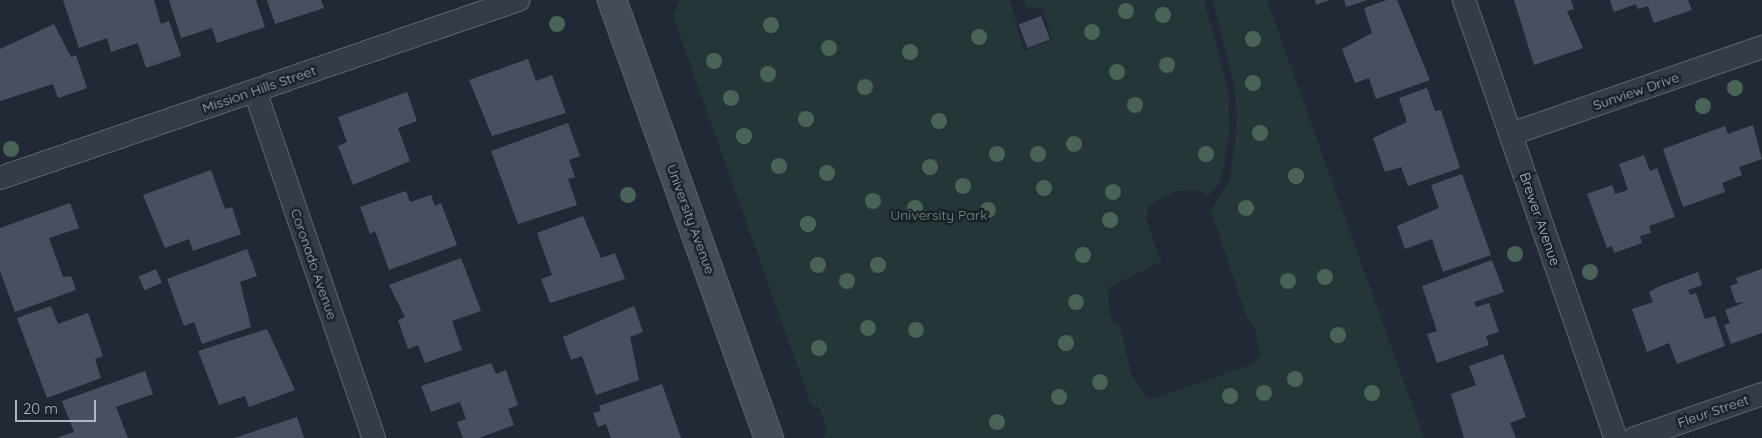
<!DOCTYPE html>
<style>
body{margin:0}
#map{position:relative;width:1762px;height:438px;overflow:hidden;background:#222936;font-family:Quicksand,sans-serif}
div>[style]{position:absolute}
.green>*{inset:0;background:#253638}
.building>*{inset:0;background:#485060;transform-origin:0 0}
.roads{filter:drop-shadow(1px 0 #535964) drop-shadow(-1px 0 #535964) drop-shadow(0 1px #535964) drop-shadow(0 -1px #535964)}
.street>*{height:22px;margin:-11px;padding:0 11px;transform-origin:11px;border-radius:11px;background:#353b47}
.secondary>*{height:28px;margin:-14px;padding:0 14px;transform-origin:14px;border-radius:14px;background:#444b59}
.trees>*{width:16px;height:16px;margin:-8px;border-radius:50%;background:#496359}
span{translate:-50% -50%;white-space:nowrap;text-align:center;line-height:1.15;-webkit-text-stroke:5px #1b212b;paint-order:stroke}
.street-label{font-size:14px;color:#b0b6c3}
.park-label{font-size:14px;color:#699275}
.scale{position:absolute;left:15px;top:400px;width:81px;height:22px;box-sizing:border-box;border:2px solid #b0b6c3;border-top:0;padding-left:6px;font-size:15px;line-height:18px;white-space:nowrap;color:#b0b6c3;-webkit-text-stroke:4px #1b212b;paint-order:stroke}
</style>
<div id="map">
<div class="green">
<i style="clip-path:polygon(680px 0,1010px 0,1024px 51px,1052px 40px,1043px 8px,1027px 9px,1024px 0,1204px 0,1228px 89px,1230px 127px,1221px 181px,1208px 196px,1198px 190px,1177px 191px,1149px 205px,1146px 217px,1161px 262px,1108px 288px,1110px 315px,1114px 325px,1120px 326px,1131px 373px,1144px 395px,1152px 399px,1250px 365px,1260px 356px,1255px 329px,1247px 318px,1211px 211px,1230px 179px,1237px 124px,1234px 83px,1213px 0,1267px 0,1424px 438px,823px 438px,827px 430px,819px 407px,811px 404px,673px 16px)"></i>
</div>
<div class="building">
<i style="clip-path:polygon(63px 0,154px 0,161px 24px,169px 21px,181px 56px,146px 68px,138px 43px,111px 52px,107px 38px,79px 48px)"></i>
<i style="clip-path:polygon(169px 0,256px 0,265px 27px,217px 43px,212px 28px,181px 38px)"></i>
<i style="clip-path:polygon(267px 0,321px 0,324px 8px,275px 24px)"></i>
<i style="clip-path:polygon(1315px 0,1330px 0,1316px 5px)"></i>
<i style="clip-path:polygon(1344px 0,1367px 0,1346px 7px)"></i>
<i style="clip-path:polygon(1387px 0,1397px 0,1430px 80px,1376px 99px,1369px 78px,1355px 83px,1342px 49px,1372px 33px,1364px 8px)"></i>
<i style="clip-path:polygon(1514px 0,1571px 0,1574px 9px,1567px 11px,1583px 48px,1534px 65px)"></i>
<i style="clip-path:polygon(1610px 0,1688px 0,1692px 10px,1654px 23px,1648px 6px,1638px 9px,1636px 4px,1614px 12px)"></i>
<i style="left:1041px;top:16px;width:25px;height:24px;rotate:69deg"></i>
<i style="clip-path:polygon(54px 24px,71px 57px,76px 55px,87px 88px,58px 98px,53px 84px,0 101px,0 49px)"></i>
<i style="clip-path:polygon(528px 59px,536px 81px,552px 75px,566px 113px,492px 136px,469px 80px)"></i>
<i style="clip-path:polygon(1427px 88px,1435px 111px,1441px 110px,1460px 168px,1408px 186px,1401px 167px,1385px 172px,1373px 138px,1407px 122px,1399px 98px)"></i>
<i style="clip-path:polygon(407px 92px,417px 121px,398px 128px,410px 161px,353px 185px,338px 146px,347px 142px,338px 117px)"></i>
<i style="clip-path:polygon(568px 123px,580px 156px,569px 160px,575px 177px,568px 179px,577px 205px,518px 224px,491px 151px)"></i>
<i style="clip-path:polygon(1753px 125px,1762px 159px,1739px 167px,1742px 175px,1722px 183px,1725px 192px,1683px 207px,1663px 149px,1725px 126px,1728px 134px)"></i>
<i style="clip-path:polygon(1644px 155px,1650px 171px,1657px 168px,1675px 217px,1649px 226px,1651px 233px,1640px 236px,1642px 243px,1614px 253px,1612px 246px,1607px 248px,1587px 194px,1612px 185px,1615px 194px,1628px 190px,1619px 164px)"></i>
<i style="clip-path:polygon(211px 170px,225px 209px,232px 207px,241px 234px,193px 251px,189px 239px,165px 248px,143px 195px)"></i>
<i style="clip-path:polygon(1462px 174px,1491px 255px,1443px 272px,1432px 239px,1405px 249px,1397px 226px,1439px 208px,1431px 185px)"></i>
<i style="clip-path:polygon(406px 191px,410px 202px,431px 195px,435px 206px,441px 203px,457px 245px,389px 270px,375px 231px,370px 234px,360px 207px)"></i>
<i style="clip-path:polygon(70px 203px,79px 228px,49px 238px,63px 277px,71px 276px,76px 290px,15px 312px,0 271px,0 228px)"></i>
<i style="clip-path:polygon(583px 216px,601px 258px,615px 253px,625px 279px,550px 303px,541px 279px,552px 275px,537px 233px)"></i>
<i style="clip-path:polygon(247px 249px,257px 276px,240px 282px,251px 327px,202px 344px,194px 322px,184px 326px,167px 279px)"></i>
<i style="clip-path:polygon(461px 258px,481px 311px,452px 321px,462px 350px,425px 363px,418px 345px,408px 349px,398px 320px,405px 317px,389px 285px)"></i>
<i style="clip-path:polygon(1492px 260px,1504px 292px,1474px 302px,1476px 307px,1489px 303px,1499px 332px,1486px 336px,1489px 345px,1437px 363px,1427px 334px,1437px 331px,1422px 286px)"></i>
<i style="left:156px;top:269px;width:15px;height:19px;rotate:67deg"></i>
<i style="clip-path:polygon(1762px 269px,1762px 333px,1731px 344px,1724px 325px,1730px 323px,1725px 310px,1745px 302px,1736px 303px,1730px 286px,1738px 283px,1736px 278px)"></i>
<i style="clip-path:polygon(1698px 272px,1702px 285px,1688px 290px,1690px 295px,1696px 293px,1705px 319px,1715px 316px,1725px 346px,1677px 364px,1669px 343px,1647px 352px,1632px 309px,1653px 302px,1649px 292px,1660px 286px)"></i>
<i style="clip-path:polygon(51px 306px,58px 324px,88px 313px,103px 356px,95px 359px,101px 378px,47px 398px,17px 318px)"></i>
<i style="clip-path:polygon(634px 306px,643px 332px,630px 337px,639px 380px,596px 395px,582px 356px,571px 360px,563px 337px)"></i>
<i style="clip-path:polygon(267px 329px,295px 390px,249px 407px,245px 396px,219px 405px,198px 351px)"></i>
<i style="clip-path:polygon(1503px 354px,1526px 417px,1510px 423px,1516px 438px,1464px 438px,1451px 394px,1476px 385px,1469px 366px)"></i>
<i style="clip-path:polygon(491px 363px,496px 374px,506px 370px,518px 405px,508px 409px,514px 425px,479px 438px,463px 438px,457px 422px,466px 419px,460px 402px,431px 412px,421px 386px)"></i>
<i style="clip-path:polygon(145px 371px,153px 394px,116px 407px,128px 438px,56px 438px,74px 432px,62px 401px)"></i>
<i style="clip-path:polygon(662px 384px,681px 438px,611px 438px,606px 424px,598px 427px,593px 413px,601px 411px,599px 406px)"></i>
<i style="clip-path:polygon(297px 417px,304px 438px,234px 438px)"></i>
</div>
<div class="roads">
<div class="street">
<i style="left:1464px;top:0;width:464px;rotate:70.9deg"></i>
<i style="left:255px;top:91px;width:367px;rotate:71.1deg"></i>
<i style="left:1511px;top:134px;width:266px;rotate:-19.1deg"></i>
<i style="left:0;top:178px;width:548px;rotate:-18.96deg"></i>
<i style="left:1635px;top:438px;width:134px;rotate:-19.1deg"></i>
</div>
<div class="secondary">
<i style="left:612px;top:0;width:465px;rotate:70.3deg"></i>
</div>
</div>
<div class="trees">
<i style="left:1126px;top:11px"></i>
<i style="left:1163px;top:15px"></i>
<i style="left:557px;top:24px"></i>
<i style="left:771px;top:25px"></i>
<i style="left:1092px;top:32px"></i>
<i style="left:979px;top:37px"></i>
<i style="left:1253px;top:39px"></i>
<i style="left:829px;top:48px"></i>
<i style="left:910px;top:52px"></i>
<i style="left:714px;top:61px"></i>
<i style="left:1167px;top:65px"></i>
<i style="left:1117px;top:72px"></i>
<i style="left:768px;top:74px"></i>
<i style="left:1253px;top:83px"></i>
<i style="left:865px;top:87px"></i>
<i style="left:1735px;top:88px"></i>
<i style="left:731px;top:98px"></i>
<i style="left:1135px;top:105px"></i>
<i style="left:1703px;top:106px"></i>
<i style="left:806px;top:119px"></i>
<i style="left:939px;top:121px"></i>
<i style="left:1260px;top:133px"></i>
<i style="left:744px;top:136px"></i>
<i style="left:1074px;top:144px"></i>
<i style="left:11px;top:149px"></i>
<i style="left:997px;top:154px"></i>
<i style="left:1038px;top:154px"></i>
<i style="left:1206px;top:154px"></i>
<i style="left:779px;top:166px"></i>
<i style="left:930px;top:167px"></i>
<i style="left:827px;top:173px"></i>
<i style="left:1296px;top:176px"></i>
<i style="left:963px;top:186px"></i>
<i style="left:1044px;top:188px"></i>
<i style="left:1113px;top:192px"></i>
<i style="left:628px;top:195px"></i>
<i style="left:873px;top:201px"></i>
<i style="left:915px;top:208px"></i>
<i style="left:1246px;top:208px"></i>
<i style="left:988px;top:210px"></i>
<i style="left:1110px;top:220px"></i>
<i style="left:808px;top:224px"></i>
<i style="left:1515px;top:254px"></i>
<i style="left:1083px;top:255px"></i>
<i style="left:818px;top:265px"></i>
<i style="left:878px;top:265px"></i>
<i style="left:1590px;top:272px"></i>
<i style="left:1325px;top:277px"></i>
<i style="left:847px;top:281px"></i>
<i style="left:1288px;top:281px"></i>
<i style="left:1076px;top:302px"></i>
<i style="left:868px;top:328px"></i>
<i style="left:916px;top:330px"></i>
<i style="left:1338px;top:335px"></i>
<i style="left:1066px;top:343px"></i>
<i style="left:819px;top:348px"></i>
<i style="left:1295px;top:379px"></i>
<i style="left:1100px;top:382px"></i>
<i style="left:1264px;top:393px"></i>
<i style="left:1372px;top:393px"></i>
<i style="left:1230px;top:396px"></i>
<i style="left:1059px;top:397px"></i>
<i style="left:997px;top:422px"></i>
</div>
<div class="street-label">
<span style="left:259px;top:89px;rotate:-19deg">Mission Hills Street</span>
<span style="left:1636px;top:91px;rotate:-19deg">Sunview Drive</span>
<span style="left:691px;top:219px;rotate:70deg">University Avenue</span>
<span style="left:1540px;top:219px;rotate:71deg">Brewer Avenue</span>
<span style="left:314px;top:264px;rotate:71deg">Coronado Avenue</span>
<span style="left:1713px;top:411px;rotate:-19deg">Fleur Street</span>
</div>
<div class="park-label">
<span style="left:939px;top:215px">University Park</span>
</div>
<div class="scale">20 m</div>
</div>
